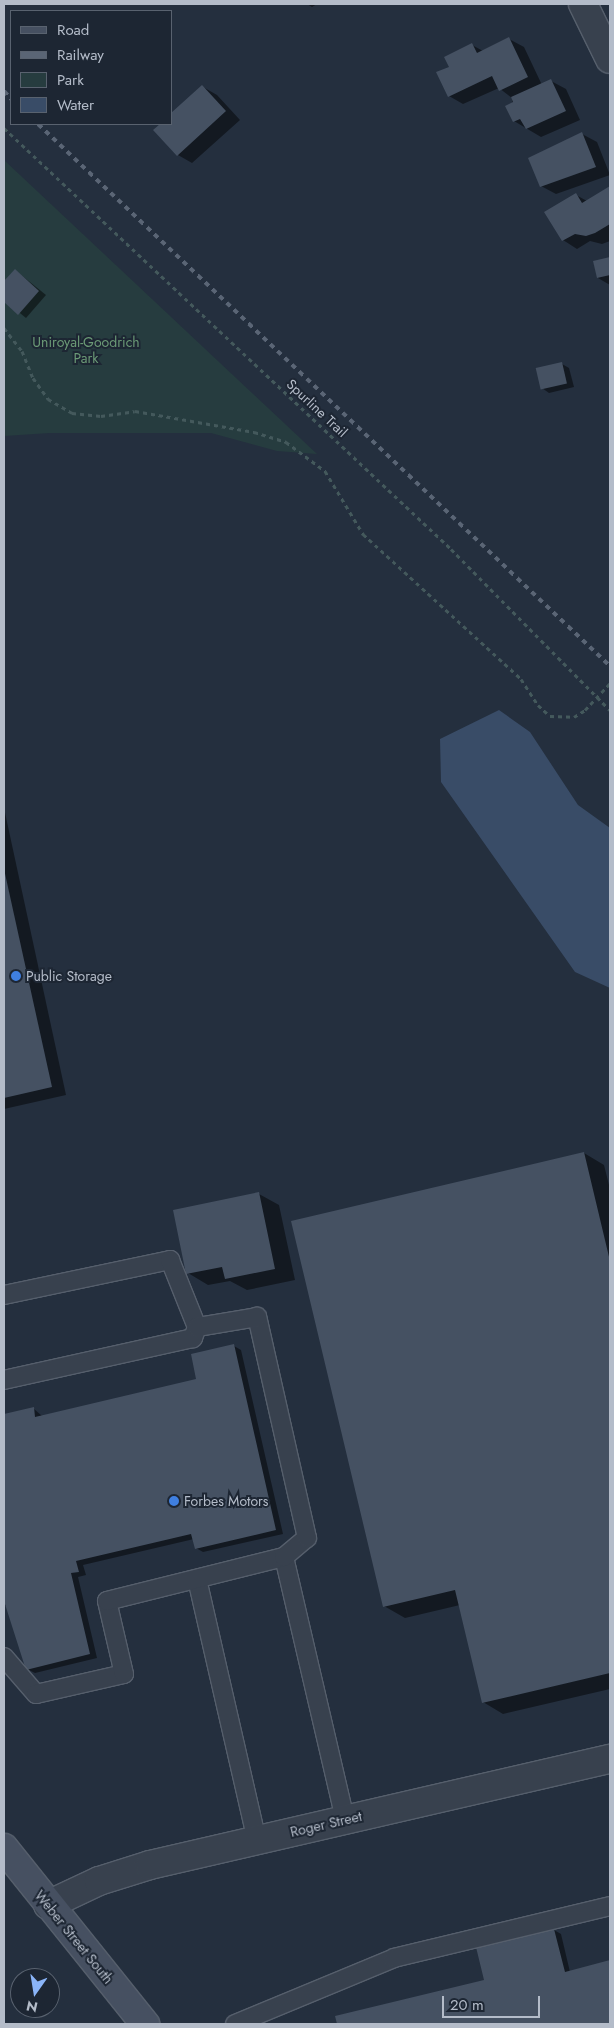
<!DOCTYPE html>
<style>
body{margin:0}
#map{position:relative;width:614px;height:2028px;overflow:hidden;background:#242f3e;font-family:Jost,sans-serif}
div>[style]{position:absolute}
.green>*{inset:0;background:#263c3f}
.water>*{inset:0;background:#394c67}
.shadow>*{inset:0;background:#0007}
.building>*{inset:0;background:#455162;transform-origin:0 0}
.path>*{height:3px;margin-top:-1.5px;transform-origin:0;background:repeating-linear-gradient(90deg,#44595c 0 4px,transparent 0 8px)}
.roads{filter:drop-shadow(1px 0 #565f6c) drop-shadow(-1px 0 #565f6c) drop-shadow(0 1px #565f6c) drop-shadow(0 -1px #565f6c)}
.service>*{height:18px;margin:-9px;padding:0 9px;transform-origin:9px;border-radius:9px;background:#38414e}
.minor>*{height:28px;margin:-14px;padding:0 14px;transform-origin:14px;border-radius:14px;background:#38414e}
.secondary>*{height:28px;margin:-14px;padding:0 14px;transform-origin:14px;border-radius:14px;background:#465061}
.rail>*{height:4px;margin-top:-2px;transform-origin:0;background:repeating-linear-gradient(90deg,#5a6575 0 5px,transparent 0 10px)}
.dots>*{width:14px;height:14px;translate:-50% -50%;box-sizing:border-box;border:2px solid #1d2633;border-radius:50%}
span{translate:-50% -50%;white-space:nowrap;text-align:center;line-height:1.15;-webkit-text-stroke:4px #1d2633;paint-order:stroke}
.park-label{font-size:14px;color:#6b9a76}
.street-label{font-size:14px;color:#b4bcc9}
.poi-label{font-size:14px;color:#b4bcc9}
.left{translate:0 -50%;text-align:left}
.frame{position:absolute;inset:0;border:5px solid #b4bcc9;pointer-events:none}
.legend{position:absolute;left:10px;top:10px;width:162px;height:115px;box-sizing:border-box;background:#1d2633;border:1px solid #59626f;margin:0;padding:6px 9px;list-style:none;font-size:15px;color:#b4bcc9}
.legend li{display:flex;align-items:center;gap:10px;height:25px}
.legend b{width:25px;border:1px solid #59626f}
.north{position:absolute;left:10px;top:1968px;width:50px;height:50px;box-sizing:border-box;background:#1d2633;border:1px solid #59626f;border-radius:50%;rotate:193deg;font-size:14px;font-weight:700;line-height:20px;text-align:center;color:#b4bcc9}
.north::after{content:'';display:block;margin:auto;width:18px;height:22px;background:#8ab4f8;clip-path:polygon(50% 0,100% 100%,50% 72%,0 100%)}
.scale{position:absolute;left:442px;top:1996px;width:98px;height:22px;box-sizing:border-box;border:2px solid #b4bcc9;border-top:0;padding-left:6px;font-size:15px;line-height:18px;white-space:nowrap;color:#b4bcc9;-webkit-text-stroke:4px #1d2633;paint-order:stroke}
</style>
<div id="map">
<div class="green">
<i style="clip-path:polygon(4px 160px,317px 454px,277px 451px,211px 433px,49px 433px,4px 436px)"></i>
</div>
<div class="water">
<i style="clip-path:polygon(499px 710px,530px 732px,578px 805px,610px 828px,610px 988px,575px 972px,441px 782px,440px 739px)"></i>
</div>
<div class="shadow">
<i style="clip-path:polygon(307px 4px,317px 4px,312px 7px)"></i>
<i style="clip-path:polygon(509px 39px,524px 47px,542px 85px,551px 81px,566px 89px,580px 120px,541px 137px,514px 121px,512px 98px,499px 88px,463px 104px,449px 96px,450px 67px,472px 45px,483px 51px)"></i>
<i style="clip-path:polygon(203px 87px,217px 95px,240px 120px,192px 163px,178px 155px,155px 130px,162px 124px,171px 124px)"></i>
<i style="clip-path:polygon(582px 134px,597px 142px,610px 175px,556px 194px,541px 186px)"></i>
<i style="clip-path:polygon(610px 187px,610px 241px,602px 244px,590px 241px,577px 249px,563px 240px,576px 195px,587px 201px)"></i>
<i style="clip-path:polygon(610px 258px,610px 285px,598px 278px,594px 262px)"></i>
<i style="clip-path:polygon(15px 270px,46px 295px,26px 318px,4px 300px,4px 283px)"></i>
<i style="clip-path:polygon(562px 364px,569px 368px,574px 387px,549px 393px,542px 388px)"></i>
<i style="clip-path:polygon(4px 808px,66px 1095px,4px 1109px)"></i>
<i style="clip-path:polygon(584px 1153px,604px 1165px,610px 1189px,610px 1689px,503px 1714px,483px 1702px,460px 1605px,405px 1618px,384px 1606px)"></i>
<i style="clip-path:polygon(259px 1194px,279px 1205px,295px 1280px,247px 1290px,230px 1281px,208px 1285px,188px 1273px)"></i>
<i style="clip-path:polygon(234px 1346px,241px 1350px,283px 1534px,203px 1552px,196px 1548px,194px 1539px,83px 1565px,86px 1575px,78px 1577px,97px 1658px,35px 1673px,27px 1669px,8px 1605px,4px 1606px,4px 1415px,33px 1408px,42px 1416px,198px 1380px)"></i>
<i style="clip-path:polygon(554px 1930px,561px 1934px,570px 1972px,610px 1962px,610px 2024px,338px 2024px,336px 2017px,485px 1981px)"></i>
</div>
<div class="building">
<i style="clip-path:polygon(509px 37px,528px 77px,499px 91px,492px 76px,448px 97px,436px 72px,449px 67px,444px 57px,472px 43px,477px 53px)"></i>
<i style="clip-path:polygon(551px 79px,566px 111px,526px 129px,520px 119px,513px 122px,505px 106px,513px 102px,511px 97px)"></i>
<i style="clip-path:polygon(202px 85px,226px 111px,177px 156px,153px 130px,160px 124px,171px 124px,171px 113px)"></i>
<i style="clip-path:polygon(582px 132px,596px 167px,540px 187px,528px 158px)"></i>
<i style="clip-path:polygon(610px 186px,610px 224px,595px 233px,586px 236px,575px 234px,562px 241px,544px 212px,576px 193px,582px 203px)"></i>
<i style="clip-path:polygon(610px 257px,610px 275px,597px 278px,593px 261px)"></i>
<i style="clip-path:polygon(15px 269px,39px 291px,18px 315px,4px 302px,4px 281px)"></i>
<i style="left:562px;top:362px;width:22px;height:27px;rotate:77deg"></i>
<i style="clip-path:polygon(4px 869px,52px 1087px,4px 1098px)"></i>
<i style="clip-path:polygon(584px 1152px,610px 1261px,610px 1673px,482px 1703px,455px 1590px,383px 1607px,291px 1221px)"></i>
<i style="clip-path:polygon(259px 1192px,275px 1269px,225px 1279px,222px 1267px,186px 1274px,173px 1210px)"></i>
<i style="clip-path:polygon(234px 1344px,276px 1530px,195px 1549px,191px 1534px,76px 1561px,79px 1572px,71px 1573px,90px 1654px,26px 1670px,4px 1601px,4px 1414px,34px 1407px,35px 1417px,196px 1379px,191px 1354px)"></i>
<i style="clip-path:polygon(554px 1929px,565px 1972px,610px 1960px,610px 2024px,337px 2024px,335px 2016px,484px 1980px,476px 1947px)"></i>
</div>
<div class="path">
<i style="left:4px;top:128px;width:614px;rotate:43.28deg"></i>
<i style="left:451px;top:549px;width:226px;rotate:45.4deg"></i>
<i style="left:4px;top:328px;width:29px;rotate:52deg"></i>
<i style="left:22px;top:351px;width:29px;rotate:68deg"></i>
<i style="left:33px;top:378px;width:26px;rotate:54deg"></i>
<i style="left:48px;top:399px;width:28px;rotate:30deg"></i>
<i style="left:72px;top:413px;width:29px;rotate:6deg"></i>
<i style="left:101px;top:416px;width:34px;rotate:-8deg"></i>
<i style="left:135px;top:411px;width:121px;rotate:10deg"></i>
<i style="left:254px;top:432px;width:34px;rotate:17deg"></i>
<i style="left:286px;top:442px;width:49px;rotate:36.6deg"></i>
<i style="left:325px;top:471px;width:74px;rotate:58.9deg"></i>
<i style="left:363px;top:534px;width:214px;rotate:42.5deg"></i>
<i style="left:521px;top:679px;width:31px;rotate:57deg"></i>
<i style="left:538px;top:705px;width:16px;rotate:43deg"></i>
<i style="left:550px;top:716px;width:24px;rotate:2deg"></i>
<i style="left:574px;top:717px;width:13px;rotate:-32deg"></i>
<i style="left:585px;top:710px;width:37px;rotate:-47deg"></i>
</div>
<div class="roads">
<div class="service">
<i style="left:4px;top:1295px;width:170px;rotate:-11.9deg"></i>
<i style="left:170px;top:1260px;width:72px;rotate:68.1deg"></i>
<i style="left:197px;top:1327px;width:12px;rotate:110deg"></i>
<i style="left:193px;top:1338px;width:194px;rotate:167.5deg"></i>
<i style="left:284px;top:1557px;width:270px;rotate:76.9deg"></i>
<i style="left:197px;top:1579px;width:268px;rotate:77.1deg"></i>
<i style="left:4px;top:1657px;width:49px;rotate:49.1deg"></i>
<i style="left:36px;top:1694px;width:90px;rotate:-12.8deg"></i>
<i style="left:124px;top:1674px;width:75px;rotate:-103.1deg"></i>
<i style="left:107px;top:1601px;width:182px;rotate:-14deg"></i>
<i style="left:284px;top:1557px;width:30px;rotate:-40deg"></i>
<i style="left:307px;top:1538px;width:227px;rotate:-102.7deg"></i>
<i style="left:257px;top:1317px;width:61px;rotate:170.5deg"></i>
<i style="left:235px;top:2024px;width:172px;rotate:-22.5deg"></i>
<i style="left:394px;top:1958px;width:222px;rotate:-13.5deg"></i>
</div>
<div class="minor">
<i style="left:583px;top:4px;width:61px;rotate:63.9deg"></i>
<i style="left:48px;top:1905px;width:56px;rotate:-25.2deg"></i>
<i style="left:99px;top:1881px;width:53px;rotate:-17.4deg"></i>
<i style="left:150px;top:1865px;width:472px;rotate:-13deg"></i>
</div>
<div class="secondary">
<i style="left:4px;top:1848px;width:226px;rotate:51.3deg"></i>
</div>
</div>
<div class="rail">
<i style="left:4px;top:91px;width:11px;rotate:49deg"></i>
<i style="left:38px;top:124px;width:788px;rotate:43.46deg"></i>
</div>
<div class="dots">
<i style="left:16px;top:976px;background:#3f7fe0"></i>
<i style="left:174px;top:1501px;background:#3f7fe0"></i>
</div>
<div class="park-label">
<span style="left:86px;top:350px">Uniroyal-Goodrich<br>Park</span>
</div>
<div class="street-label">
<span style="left:317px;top:408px;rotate:43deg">Spurline Trail</span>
<span style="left:326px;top:1824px;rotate:-13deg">Roger Street</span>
<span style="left:74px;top:1937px;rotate:51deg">Weber Street South</span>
</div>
<div class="poi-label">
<span class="left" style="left:26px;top:976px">Public Storage</span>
<span class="left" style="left:184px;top:1501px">Forbes Motors</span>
</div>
<div class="frame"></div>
<ul class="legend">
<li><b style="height:6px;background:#465061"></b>Road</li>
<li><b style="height:6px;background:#5a6575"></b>Railway</li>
<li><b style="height:14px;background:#263c3f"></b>Park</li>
<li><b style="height:14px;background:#394c67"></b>Water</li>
</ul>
<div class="north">N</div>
<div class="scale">20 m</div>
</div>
